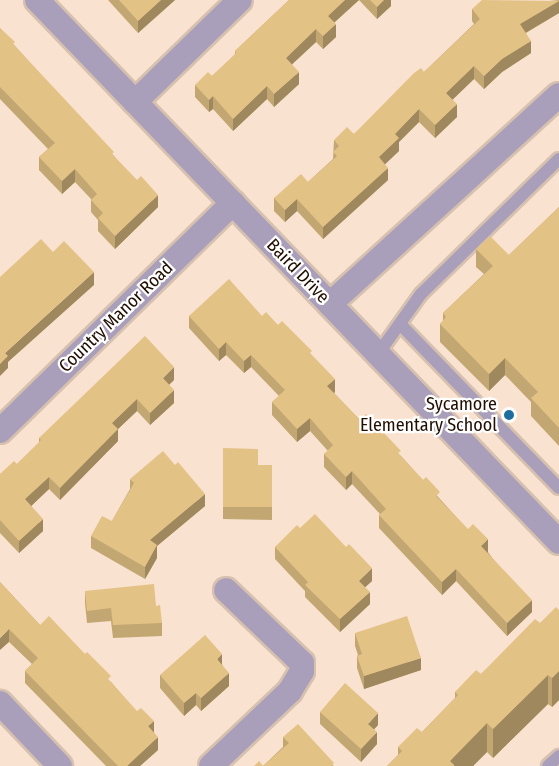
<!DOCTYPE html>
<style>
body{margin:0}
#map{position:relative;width:559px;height:766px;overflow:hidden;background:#f9e2d0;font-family:"Fira Sans Condensed",sans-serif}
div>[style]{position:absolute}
.roads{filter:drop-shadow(2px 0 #d6c0af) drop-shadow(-2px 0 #d6c0af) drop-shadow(0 2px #d6c0af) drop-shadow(0 -2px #d6c0af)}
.service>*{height:12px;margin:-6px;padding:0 6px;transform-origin:6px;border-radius:6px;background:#a99fba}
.minor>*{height:24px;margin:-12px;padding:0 12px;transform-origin:12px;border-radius:12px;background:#a99fba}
.wall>*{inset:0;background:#c3a772}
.shaded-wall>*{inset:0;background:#9f885d}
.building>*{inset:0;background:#e3c285}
.dots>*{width:16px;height:16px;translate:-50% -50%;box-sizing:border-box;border:3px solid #fff;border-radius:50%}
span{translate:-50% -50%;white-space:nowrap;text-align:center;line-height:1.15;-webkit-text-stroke:4.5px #fff;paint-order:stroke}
.street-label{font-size:18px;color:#210e00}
.poi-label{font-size:18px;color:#210e00}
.right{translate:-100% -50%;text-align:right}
</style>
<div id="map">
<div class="roads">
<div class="service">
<i style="left:400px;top:324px;width:228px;rotate:45.9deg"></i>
<i style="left:378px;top:354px;width:74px;rotate:-54.4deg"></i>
<i style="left:421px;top:294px;width:193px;rotate:-44.4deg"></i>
<i style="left:548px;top:766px;width:15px;rotate:-42deg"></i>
</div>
<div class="minor">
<i style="left:37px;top:0;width:752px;rotate:46.08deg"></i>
<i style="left:135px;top:102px;width:146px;rotate:-44.2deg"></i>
<i style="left:330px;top:304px;width:310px;rotate:-42.4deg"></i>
<i style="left:0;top:431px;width:326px;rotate:-44.4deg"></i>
<i style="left:0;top:703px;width:87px;rotate:46.4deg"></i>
<i style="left:211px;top:766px;width:109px;rotate:-43.5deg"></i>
<i style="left:290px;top:691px;width:23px;rotate:-59deg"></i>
<i style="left:302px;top:671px;width:8px;rotate:-90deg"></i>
<i style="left:302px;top:663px;width:105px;rotate:-136.2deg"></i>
</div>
</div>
<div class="wall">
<i style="clip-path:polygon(108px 0,175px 0,138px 33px)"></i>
<i style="clip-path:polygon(289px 0,391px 0,391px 6px,377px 19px,359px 0,334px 23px,336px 37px,323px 49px,316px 42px,292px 64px,299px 84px,274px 107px,267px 99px,233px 131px,213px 109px,209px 112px,195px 97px,195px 85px,212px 76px,235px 55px,235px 51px)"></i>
<i style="clip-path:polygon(559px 0,559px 13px,526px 33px,531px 53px,502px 72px,484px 89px,474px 79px,452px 100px,457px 117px,435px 138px,419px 122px,399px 142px,399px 151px,385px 164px,388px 180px,323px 239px,297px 211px,285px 222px,274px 211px,274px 198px,308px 182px,333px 159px,334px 140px,354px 134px,424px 72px,474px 24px,472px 21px,472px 9px)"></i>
<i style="clip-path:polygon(0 28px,15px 46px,114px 156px,158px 207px,115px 249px,98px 231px,98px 220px,91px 212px,91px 199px,75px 182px,62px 194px,39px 170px,39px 157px,48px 149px,0 99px)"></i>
<i style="clip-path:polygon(559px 207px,559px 446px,531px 416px,531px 402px,505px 375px,489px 391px,440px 342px,440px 324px,443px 321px,443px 313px,484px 274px,476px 267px,476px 249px,509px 255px)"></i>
<i style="clip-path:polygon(189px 316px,262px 316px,278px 325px,312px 356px,335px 392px,334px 393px,360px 420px,401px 456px,488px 552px,532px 612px,507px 636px,456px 581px,442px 595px,379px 528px,379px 515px,380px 514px,352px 484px,346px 490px,324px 467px,324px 454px,328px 451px,310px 431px,297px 442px,272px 415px,272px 402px,279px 396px,251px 367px,244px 373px,226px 355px,219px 361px,189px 328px)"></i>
<i style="clip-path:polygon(174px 380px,169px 385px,174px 403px,150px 425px,137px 411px,118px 429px,118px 441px,60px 500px,49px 489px,31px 506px,43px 531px,19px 553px,0 533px,0 474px,17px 464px,39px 443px,39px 438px)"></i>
<i style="clip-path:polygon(223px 448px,258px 465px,272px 465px,272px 520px,223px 519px)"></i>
<i style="clip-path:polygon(130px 479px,205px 506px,157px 546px,157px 558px,145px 579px,91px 548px,91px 536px,112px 521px,130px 489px)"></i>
<i style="clip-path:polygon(300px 528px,372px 581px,365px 587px,370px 604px,340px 632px,305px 597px,305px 591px,275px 559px,275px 547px)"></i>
<i style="clip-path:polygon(0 582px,40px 625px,111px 682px,154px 732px,158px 750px,140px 766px,106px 766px,25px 683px,25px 671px,32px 664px,9px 642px)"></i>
<i style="clip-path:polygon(85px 591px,156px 606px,162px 623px,162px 636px,113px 638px,111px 621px,87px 623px,85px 603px)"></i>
<i style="clip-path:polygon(559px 610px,559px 700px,552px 707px,548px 704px,493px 758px,487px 752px,473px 766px,387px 766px,398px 755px,398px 747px,422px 732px,455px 698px,455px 692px,481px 674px,540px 623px)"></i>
<i style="clip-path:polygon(355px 633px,421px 670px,364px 689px,357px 668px,357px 656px,358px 655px,355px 646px)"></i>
<i style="clip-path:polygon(222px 664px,229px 686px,201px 711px,196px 705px,184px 716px,160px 688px,160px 675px)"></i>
<i style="clip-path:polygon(320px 712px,378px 725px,374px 729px,377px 744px,361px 762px,320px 724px)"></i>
<i style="clip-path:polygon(283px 737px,334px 766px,263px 766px,283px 747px)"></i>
</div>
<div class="shaded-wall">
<i style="clip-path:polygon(161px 0,175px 0,138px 33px,138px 21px)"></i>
<i style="clip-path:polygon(345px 0,359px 0,328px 28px,328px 16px)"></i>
<i style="clip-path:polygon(384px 0,391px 0,391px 6px,377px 19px,377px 7px)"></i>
<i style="clip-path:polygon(559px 1px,559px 13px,520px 36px,520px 24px)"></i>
<i style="clip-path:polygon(336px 24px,336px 37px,323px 49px,323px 36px)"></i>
<i style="clip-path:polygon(316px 29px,316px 42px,286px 70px,286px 58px)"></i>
<i style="clip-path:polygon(531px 41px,531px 53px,502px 72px,484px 89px,484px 76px,502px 59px)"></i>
<i style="clip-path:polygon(474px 66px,474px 79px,446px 106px,446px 93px)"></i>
<i style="clip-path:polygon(299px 72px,299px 84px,274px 107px,274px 94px)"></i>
<i style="clip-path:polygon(267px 86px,267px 99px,233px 131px,233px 119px)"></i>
<i style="clip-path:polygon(213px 96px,213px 109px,209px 112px,209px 100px)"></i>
<i style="clip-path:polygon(457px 104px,457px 117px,435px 138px,435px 125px)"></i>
<i style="clip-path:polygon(419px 109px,419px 122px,399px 142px,399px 151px,379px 170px,379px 157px,395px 134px)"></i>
<i style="clip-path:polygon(388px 168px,388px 180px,323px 239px,323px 227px)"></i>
<i style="clip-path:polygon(75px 169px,75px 182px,62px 194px,62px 181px)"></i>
<i style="clip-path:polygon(158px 195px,158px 207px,115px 249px,115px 236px)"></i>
<i style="clip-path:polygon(297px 199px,297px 211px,285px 222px,285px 210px)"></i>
<i style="clip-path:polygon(94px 272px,94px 285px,8px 362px,8px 368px,0 376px,0 364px,5px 353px)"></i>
<i style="clip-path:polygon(226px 342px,226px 355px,219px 361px,219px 349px)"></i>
<i style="clip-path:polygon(251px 355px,251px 367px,244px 373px,244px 361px)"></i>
<i style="clip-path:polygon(505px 358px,505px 375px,489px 391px,489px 374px)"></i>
<i style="clip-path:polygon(174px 367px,174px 380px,163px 390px,163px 378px)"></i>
<i style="clip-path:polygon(335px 379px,335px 392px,327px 398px,327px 386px)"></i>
<i style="clip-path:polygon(174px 390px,174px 403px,150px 425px,150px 413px)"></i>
<i style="clip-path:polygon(137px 399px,137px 411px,118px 429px,118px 441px,60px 500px,60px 488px,112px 423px)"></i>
<i style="clip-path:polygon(310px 418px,310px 431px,297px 442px,297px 429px)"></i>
<i style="clip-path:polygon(352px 471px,352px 484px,346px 490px,346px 477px)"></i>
<i style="clip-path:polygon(49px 477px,49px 489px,25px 512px,25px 499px)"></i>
<i style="clip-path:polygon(205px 494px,205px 506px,157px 546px,157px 558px,145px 579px,145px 567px,150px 540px)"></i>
<i style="clip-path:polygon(43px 519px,43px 531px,19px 553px,19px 541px)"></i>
<i style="clip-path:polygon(488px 539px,488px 552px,481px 558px,481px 546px)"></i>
<i style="clip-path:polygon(372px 568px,372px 581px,359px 593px,359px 581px)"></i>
<i style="clip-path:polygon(456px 569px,456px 581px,442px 595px,442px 582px)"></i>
<i style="clip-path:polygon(370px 592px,370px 604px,340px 632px,340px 619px)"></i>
<i style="clip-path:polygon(532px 600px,532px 612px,507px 636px,507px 623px)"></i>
<i style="clip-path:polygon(9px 629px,9px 642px,0 650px,0 638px)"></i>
<i style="clip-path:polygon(222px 654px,222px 667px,217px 659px)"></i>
<i style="clip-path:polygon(421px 658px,421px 670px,364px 689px,364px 676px)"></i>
<i style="clip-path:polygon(559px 671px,559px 700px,552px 707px,552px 678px)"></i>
<i style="clip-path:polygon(229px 673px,229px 686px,201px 711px,201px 698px)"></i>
<i style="clip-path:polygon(548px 675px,548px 704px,493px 758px,493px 729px)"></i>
<i style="clip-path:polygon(196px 693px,196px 705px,184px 716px,184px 703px)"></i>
<i style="clip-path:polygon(378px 713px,378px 725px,368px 736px,368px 724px)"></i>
<i style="clip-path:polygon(154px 721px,154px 734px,148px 726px)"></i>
<i style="clip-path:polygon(487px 723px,487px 752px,473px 766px,450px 766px,450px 761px)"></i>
<i style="clip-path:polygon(377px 732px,377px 744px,361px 762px,361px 749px)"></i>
<i style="clip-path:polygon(158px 737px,158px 750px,140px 766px,127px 766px)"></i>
</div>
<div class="building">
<i style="clip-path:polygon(119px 0,161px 0,138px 21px)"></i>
<i style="clip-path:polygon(289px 0,345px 0,328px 16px,336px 24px,323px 36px,316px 29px,286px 58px,299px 72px,274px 94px,267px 86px,233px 119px,213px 96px,209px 100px,195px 85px,208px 72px,212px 76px,236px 53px,235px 51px)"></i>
<i style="clip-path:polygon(370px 0,384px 0,377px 7px)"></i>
<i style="clip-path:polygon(482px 0,559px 1px,520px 24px,531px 41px,502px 59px,484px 76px,474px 66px,446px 93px,457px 104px,435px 125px,419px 109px,395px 134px,399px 138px,379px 157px,388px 168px,323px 227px,297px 199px,285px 210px,274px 198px,301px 174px,308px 182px,337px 156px,333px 152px,339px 146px,334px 140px,347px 127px,354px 134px,414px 73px,421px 68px,424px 72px,480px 19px,472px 9px)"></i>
<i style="clip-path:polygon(0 28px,15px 42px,13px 44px,114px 152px,112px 154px,137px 180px,141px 176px,158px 195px,115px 236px,98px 218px,103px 213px,91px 200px,97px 194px,75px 169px,62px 181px,39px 157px,55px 143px,0 87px)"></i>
<i style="clip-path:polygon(559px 207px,559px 428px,531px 398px,538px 392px,505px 358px,489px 374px,440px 324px,446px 317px,443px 313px,493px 266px,476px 249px,490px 236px,509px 255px)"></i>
<i style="clip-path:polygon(41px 239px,53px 252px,64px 241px,94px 272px,5px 353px,8px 356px,0 364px,0 277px)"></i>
<i style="clip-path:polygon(229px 279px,262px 316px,266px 312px,278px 325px,282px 321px,312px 351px,310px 353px,335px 379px,327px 386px,360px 420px,366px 414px,401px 451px,398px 453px,423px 480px,426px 477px,440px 492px,436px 496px,468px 529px,473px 524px,488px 539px,481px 546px,532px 600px,507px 623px,456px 569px,442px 582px,379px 515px,386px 509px,352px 471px,346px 477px,324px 454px,333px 445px,310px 418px,297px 429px,272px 402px,285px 390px,251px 355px,244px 361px,226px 342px,219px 349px,189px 316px)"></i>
<i style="clip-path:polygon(145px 336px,174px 367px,163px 378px,174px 390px,150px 413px,137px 399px,112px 423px,118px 429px,60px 488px,49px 477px,25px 499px,43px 519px,19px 541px,0 520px,0 474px,14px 461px,17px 464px,41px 440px,39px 438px)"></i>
<i style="clip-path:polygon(223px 448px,258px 449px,258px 465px,272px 465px,272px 507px,223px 507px)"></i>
<i style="clip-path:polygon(163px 451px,175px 465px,178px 462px,205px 494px,150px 540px,157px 545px,145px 567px,91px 536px,102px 516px,112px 521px,134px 483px,130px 479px)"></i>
<i style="clip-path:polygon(315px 514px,346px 547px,349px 544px,372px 568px,359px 581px,370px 592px,340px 619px,305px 585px,308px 582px,275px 547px,297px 525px,300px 528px)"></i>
<i style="clip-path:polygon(0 582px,40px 625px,49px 616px,85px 654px,87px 652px,111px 676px,108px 679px,137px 711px,141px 708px,154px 721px,148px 726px,158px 737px,127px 766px,118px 766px,25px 671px,38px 658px,9px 629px,0 638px)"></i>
<i style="clip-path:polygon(154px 584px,156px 606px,160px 605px,162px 623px,113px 625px,111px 608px,87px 611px,85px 591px)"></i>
<i style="clip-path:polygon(556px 607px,559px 610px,559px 671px,552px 678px,548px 675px,493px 729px,487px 723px,450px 761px,454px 765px,454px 766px,387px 766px,402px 751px,398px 747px,417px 728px,422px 732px,458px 695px,455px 692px,476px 670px,481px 674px,535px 619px,540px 623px)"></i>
<i style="clip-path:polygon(407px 616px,421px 658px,364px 676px,357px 656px,362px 654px,355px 633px)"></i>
<i style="clip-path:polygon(205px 635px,222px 654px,217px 659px,229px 673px,201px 698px,196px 693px,184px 703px,160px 675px)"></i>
<i style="clip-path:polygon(345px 683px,378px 713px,368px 724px,377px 732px,361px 749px,320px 712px)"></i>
<i style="clip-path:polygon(298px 724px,334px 763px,331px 766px,254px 766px,259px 761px,263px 766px,289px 743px,283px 737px)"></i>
</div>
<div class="dots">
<i style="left:509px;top:415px;background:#1f6d9f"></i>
</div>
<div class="street-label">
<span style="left:298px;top:271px;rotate:46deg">Baird Drive</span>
<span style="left:116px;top:317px;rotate:-44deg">Country Manor Road</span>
</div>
<div class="poi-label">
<span class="right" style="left:497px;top:415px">Sycamore<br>Elementary School</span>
</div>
</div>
